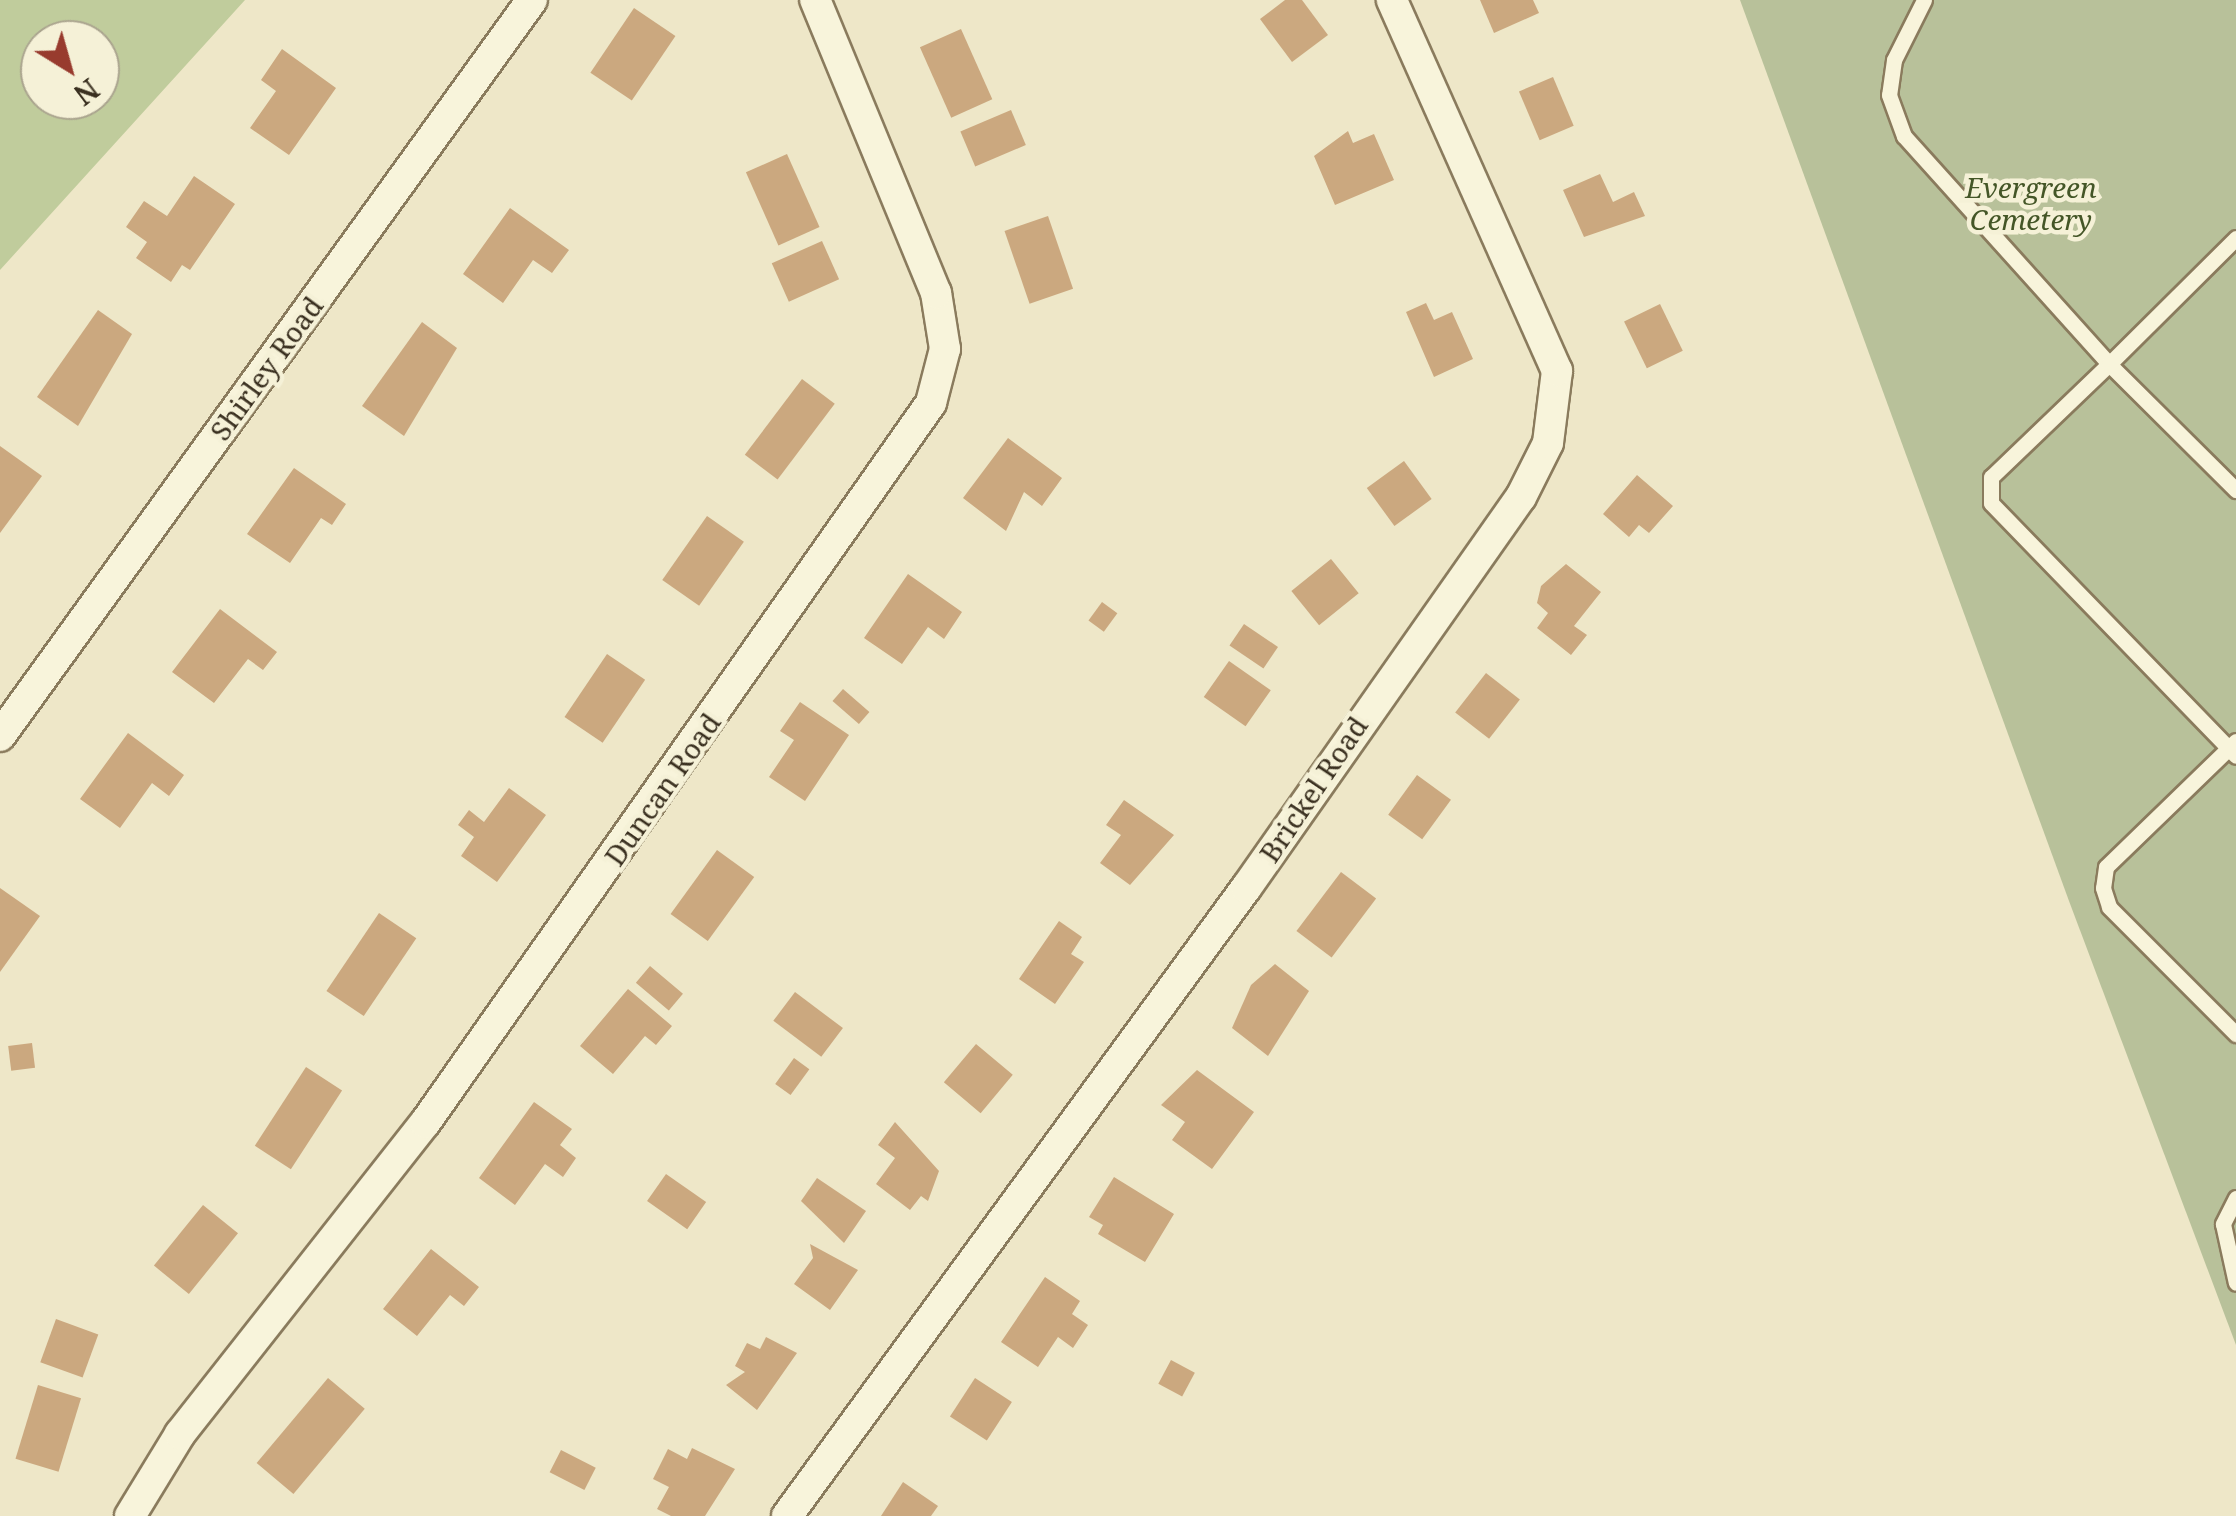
<!DOCTYPE html>
<style>
body{margin:0}
#map{position:relative;width:2236px;height:1516px;overflow:hidden;background:#eee7c8;font-family:"Noto Serif",serif}
div>[style]{position:absolute}
.green>*{inset:0;background:#c0cc9c}
.cemetery>*{inset:0;background:#b8c19a}
.building>*{inset:0;background:#cba87f;transform-origin:0 0}
.roads{filter:drop-shadow(2px 0 #8a7b5d) drop-shadow(-2px 0 #8a7b5d) drop-shadow(0 2px #8a7b5d) drop-shadow(0 -2px #8a7b5d)}
.service>*{height:15px;margin:-7.5px;padding:0 7.5px;transform-origin:7.5px;border-radius:7.5px;background:#f8f4db}
.minor>*{height:30px;margin:-15px;padding:0 15px;transform-origin:15px;border-radius:15px;background:#f8f4db}
span{translate:-50% -50%;white-space:nowrap;text-align:center;line-height:1.15;-webkit-text-stroke:9px #f5f1d7;paint-order:stroke}
.park-label{font-size:28px;color:#445627;font-style:italic}
.street-label{font-size:28px;color:#3a3020}
.north{position:absolute;left:20px;top:20px;width:100px;height:100px;box-sizing:border-box;background:#f5f1d7;border:2px solid #aaa48e;border-radius:50%;rotate:143deg;font-size:28px;font-weight:700;line-height:40px;text-align:center;color:#3a3020}
.north::after{content:'';display:block;margin:auto;width:35px;height:45px;background:#983b2e;clip-path:polygon(50% 0,100% 100%,50% 72%,0 100%)}
</style>
<div id="map">
<div class="green">
<i style="clip-path:polygon(evenodd,0 0,245px 0,0 270px,0 0,40px 40px,100px 40px,100px 100px,40px 100px,40px 40px)"></i>
</div>
<div class="cemetery">
<i style="clip-path:polygon(1740px 0,2236px 0,2236px 1345px,2069px 901px)"></i>
</div>
<div class="building">
<i style="clip-path:polygon(1285px 0,1302px 0,1328px 35px,1292px 62px,1260px 19px)"></i>
<i style="clip-path:polygon(1480px 0,1533px 0,1539px 13px,1494px 33px)"></i>
<i style="left:634px;top:8px;width:50px;height:78px;rotate:34deg"></i>
<i style="left:961px;top:29px;width:77px;height:45px;rotate:66deg"></i>
<i style="clip-path:polygon(282px 49px,336px 88px,289px 155px,250px 128px,276px 91px,261px 80px)"></i>
<i style="left:1553px;top:77px;width:53px;height:37px;rotate:67deg"></i>
<i style="left:1011px;top:110px;width:38px;height:55px;rotate:67deg"></i>
<i style="clip-path:polygon(1348px 131px,1353px 143px,1374px 134px,1394px 180px,1335px 205px,1314px 156px)"></i>
<i style="left:787px;top:154px;width:80px;height:45px;rotate:66deg"></i>
<i style="clip-path:polygon(1600px 174px,1613px 202px,1634px 192px,1645px 216px,1584px 237px,1563px 190px)"></i>
<i style="clip-path:polygon(194px 176px,235px 204px,190px 270px,182px 265px,171px 282px,136px 258px,147px 242px,126px 227px,144px 201px,167px 216px)"></i>
<i style="clip-path:polygon(510px 208px,569px 250px,552px 273px,533px 260px,503px 303px,463px 274px)"></i>
<i style="left:1048px;top:216px;width:77px;height:46px;rotate:71deg"></i>
<i style="left:822px;top:241px;width:42px;height:55px;rotate:66deg"></i>
<i style="clip-path:polygon(1426px 303px,1434px 320px,1452px 312px,1473px 359px,1434px 377px,1406px 312px)"></i>
<i style="left:1660px;top:304px;width:52px;height:40px;rotate:64deg"></i>
<i style="clip-path:polygon(98px 310px,132px 334px,78px 426px,37px 397px)"></i>
<i style="clip-path:polygon(422px 322px,457px 348px,404px 436px,362px 406px)"></i>
<i style="left:802px;top:379px;width:41px;height:95px;rotate:37deg"></i>
<i style="clip-path:polygon(1008px 438px,1062px 478px,1042px 506px,1024px 492px,1006px 531px,963px 498px)"></i>
<i style="clip-path:polygon(0 446px,42px 476px,0 533px)"></i>
<i style="left:1404px;top:461px;width:47px;height:46px;rotate:54deg"></i>
<i style="clip-path:polygon(294px 468px,346px 504px,332px 525px,321px 518px,290px 563px,247px 534px)"></i>
<i style="clip-path:polygon(1637px 475px,1673px 506px,1649px 533px,1639px 525px,1629px 537px,1603px 514px)"></i>
<i style="left:707px;top:516px;width:45px;height:78px;rotate:35deg"></i>
<i style="left:1331px;top:559px;width:44px;height:51px;rotate:51deg"></i>
<i style="clip-path:polygon(1566px 564px,1601px 592px,1574px 626px,1587px 635px,1571px 655px,1537px 628px,1548px 613px,1537px 603px,1541px 586px)"></i>
<i style="clip-path:polygon(908px 574px,962px 612px,944px 639px,928px 627px,902px 664px,864px 638px)"></i>
<i style="left:1102px;top:602px;width:19px;height:23px;rotate:36deg"></i>
<i style="clip-path:polygon(220px 609px,277px 652px,263px 670px,248px 659px,214px 703px,172px 672px)"></i>
<i style="left:1244px;top:624px;width:41px;height:26px;rotate:34deg"></i>
<i style="left:607px;top:654px;width:46px;height:76px;rotate:34deg"></i>
<i style="left:1229px;top:661px;width:51px;height:44px;rotate:35deg"></i>
<i style="left:1486px;top:673px;width:43px;height:50px;rotate:38deg"></i>
<i style="left:843px;top:689px;width:35px;height:16px;rotate:41deg"></i>
<i style="clip-path:polygon(800px 702px,849px 735px,805px 801px,769px 777px,794px 740px,780px 731px)"></i>
<i style="clip-path:polygon(128px 733px,184px 775px,169px 796px,152px 783px,120px 828px,80px 799px)"></i>
<i style="left:1417px;top:775px;width:42px;height:49px;rotate:36deg"></i>
<i style="clip-path:polygon(509px 788px,546px 815px,497px 882px,461px 856px,474px 837px,458px 825px,469px 810px,484px 822px)"></i>
<i style="clip-path:polygon(1124px 800px,1174px 835px,1130px 885px,1100px 863px,1121px 835px,1106px 825px)"></i>
<i style="left:717px;top:850px;width:46px;height:79px;rotate:36deg"></i>
<i style="left:1341px;top:872px;width:44px;height:74px;rotate:37deg"></i>
<i style="clip-path:polygon(0 888px,40px 916px,0 972px)"></i>
<i style="left:379px;top:913px;width:45px;height:94px;rotate:34deg"></i>
<i style="clip-path:polygon(1059px 921px,1082px 937px,1071px 954px,1084px 962px,1055px 1004px,1019px 979px)"></i>
<i style="clip-path:polygon(1275px 964px,1309px 991px,1268px 1056px,1232px 1028px,1251px 985px)"></i>
<i style="left:650px;top:966px;width:43px;height:22px;rotate:40deg"></i>
<i style="clip-path:polygon(628px 989px,672px 1026px,656px 1045px,645px 1036px,613px 1074px,580px 1046px)"></i>
<i style="left:795px;top:992px;width:60px;height:36px;rotate:37deg"></i>
<i style="left:32px;top:1043px;width:25px;height:24px;rotate:83deg"></i>
<i style="left:976px;top:1044px;width:48px;height:50px;rotate:40deg"></i>
<i style="left:794px;top:1058px;width:19px;height:32px;rotate:36deg"></i>
<i style="left:306px;top:1067px;width:43px;height:94px;rotate:33deg"></i>
<i style="clip-path:polygon(1197px 1070px,1254px 1112px,1212px 1169px,1172px 1140px,1185px 1122px,1161px 1105px)"></i>
<i style="clip-path:polygon(534px 1102px,572px 1129px,560px 1145px,576px 1158px,563px 1177px,545px 1164px,515px 1205px,479px 1178px)"></i>
<i style="clip-path:polygon(895px 1122px,939px 1171px,928px 1201px,921px 1196px,910px 1210px,876px 1184px,895px 1158px,878px 1145px)"></i>
<i style="left:666px;top:1174px;width:49px;height:33px;rotate:35deg"></i>
<i style="clip-path:polygon(1114px 1177px,1174px 1214px,1145px 1262px,1098px 1234px,1103px 1225px,1089px 1217px)"></i>
<i style="clip-path:polygon(817px 1178px,866px 1211px,844px 1243px,801px 1201px)"></i>
<i style="left:203px;top:1205px;width:45px;height:78px;rotate:39deg"></i>
<i style="clip-path:polygon(810px 1244px,858px 1270px,830px 1310px,794px 1284px,813px 1258px)"></i>
<i style="clip-path:polygon(431px 1249px,479px 1287px,464px 1306px,450px 1295px,417px 1336px,383px 1309px)"></i>
<i style="clip-path:polygon(1045px 1277px,1080px 1301px,1072px 1314px,1088px 1325px,1073px 1348px,1058px 1337px,1038px 1367px,1001px 1342px)"></i>
<i style="left:56px;top:1319px;width:45px;height:46px;rotate:20deg"></i>
<i style="clip-path:polygon(766px 1337px,797px 1353px,757px 1410px,726px 1385px,745px 1372px,735px 1366px,747px 1343px,760px 1349px)"></i>
<i style="left:1171px;top:1360px;width:27px;height:27px;rotate:28deg"></i>
<i style="left:328px;top:1378px;width:48px;height:111px;rotate:40deg"></i>
<i style="left:975px;top:1378px;width:44px;height:46px;rotate:33deg"></i>
<i style="left:38px;top:1385px;width:45px;height:77px;rotate:17deg"></i>
<i style="clip-path:polygon(692px 1448px,735px 1469px,705px 1516px,671px 1516px,657px 1509px,669px 1487px,653px 1479px,668px 1449px,687px 1459px)"></i>
<i style="left:561px;top:1450px;width:39px;height:25px;rotate:27deg"></i>
<i style="clip-path:polygon(903px 1482px,938px 1506px,931px 1516px,881px 1516px)"></i>
</div>
<div class="roads">
<div class="service">
<i style="left:1924px;top:0;width:67px;rotate:116.6deg"></i>
<i style="left:1894px;top:60px;width:35px;rotate:98deg"></i>
<i style="left:1889px;top:95px;width:44px;rotate:69.9deg"></i>
<i style="left:1904px;top:136px;width:307px;rotate:48deg"></i>
<i style="left:2109px;top:364px;width:163px;rotate:136.2deg"></i>
<i style="left:1991px;top:477px;width:26px;rotate:90deg"></i>
<i style="left:1991px;top:503px;width:352px;rotate:45.9deg"></i>
<i style="left:2236px;top:238px;width:179px;rotate:135.2deg"></i>
<i style="left:2109px;top:364px;width:179px;rotate:44.8deg"></i>
<i style="left:2236px;top:741px;width:181px;rotate:135.9deg"></i>
<i style="left:2106px;top:867px;width:21px;rotate:98deg"></i>
<i style="left:2103px;top:888px;width:20px;rotate:72deg"></i>
<i style="left:2109px;top:907px;width:180px;rotate:45deg"></i>
<i style="left:2236px;top:1198px;width:29px;rotate:117deg"></i>
<i style="left:2223px;top:1224px;width:60px;rotate:77.6deg"></i>
</div>
<div class="minor">
<i style="left:0;top:736px;width:908px;rotate:-54.14deg"></i>
<i style="left:130px;top:1516px;width:96px;rotate:-58.6deg"></i>
<i style="left:180px;top:1434px;width:396px;rotate:-51.8deg"></i>
<i style="left:425px;top:1123px;width:880px;rotate:-54.9deg"></i>
<i style="left:931px;top:403px;width:56px;rotate:-75.5deg"></i>
<i style="left:945px;top:349px;width:57px;rotate:-99.1deg"></i>
<i style="left:936px;top:293px;width:317px;rotate:-112.4deg"></i>
<i style="left:787px;top:1516px;width:778px;rotate:-53.84deg"></i>
<i style="left:1246px;top:888px;width:478px;rotate:-54.9deg"></i>
<i style="left:1521px;top:497px;width:60px;rotate:-63.4deg"></i>
<i style="left:1548px;top:443px;width:73px;rotate:-82.9deg"></i>
<i style="left:1557px;top:371px;width:406px;rotate:-114deg"></i>
</div>
</div>
<div class="park-label">
<span style="left:2031px;top:203px">Evergreen<br>Cemetery</span>
</div>
<div class="street-label">
<span style="left:266px;top:368px;rotate:-54deg">Shirley Road</span>
<span style="left:662px;top:789px;rotate:-55deg">Duncan Road</span>
<span style="left:1313px;top:789px;rotate:-56deg">Brickel Road</span>
</div>
<div class="north">N</div>
</div>
